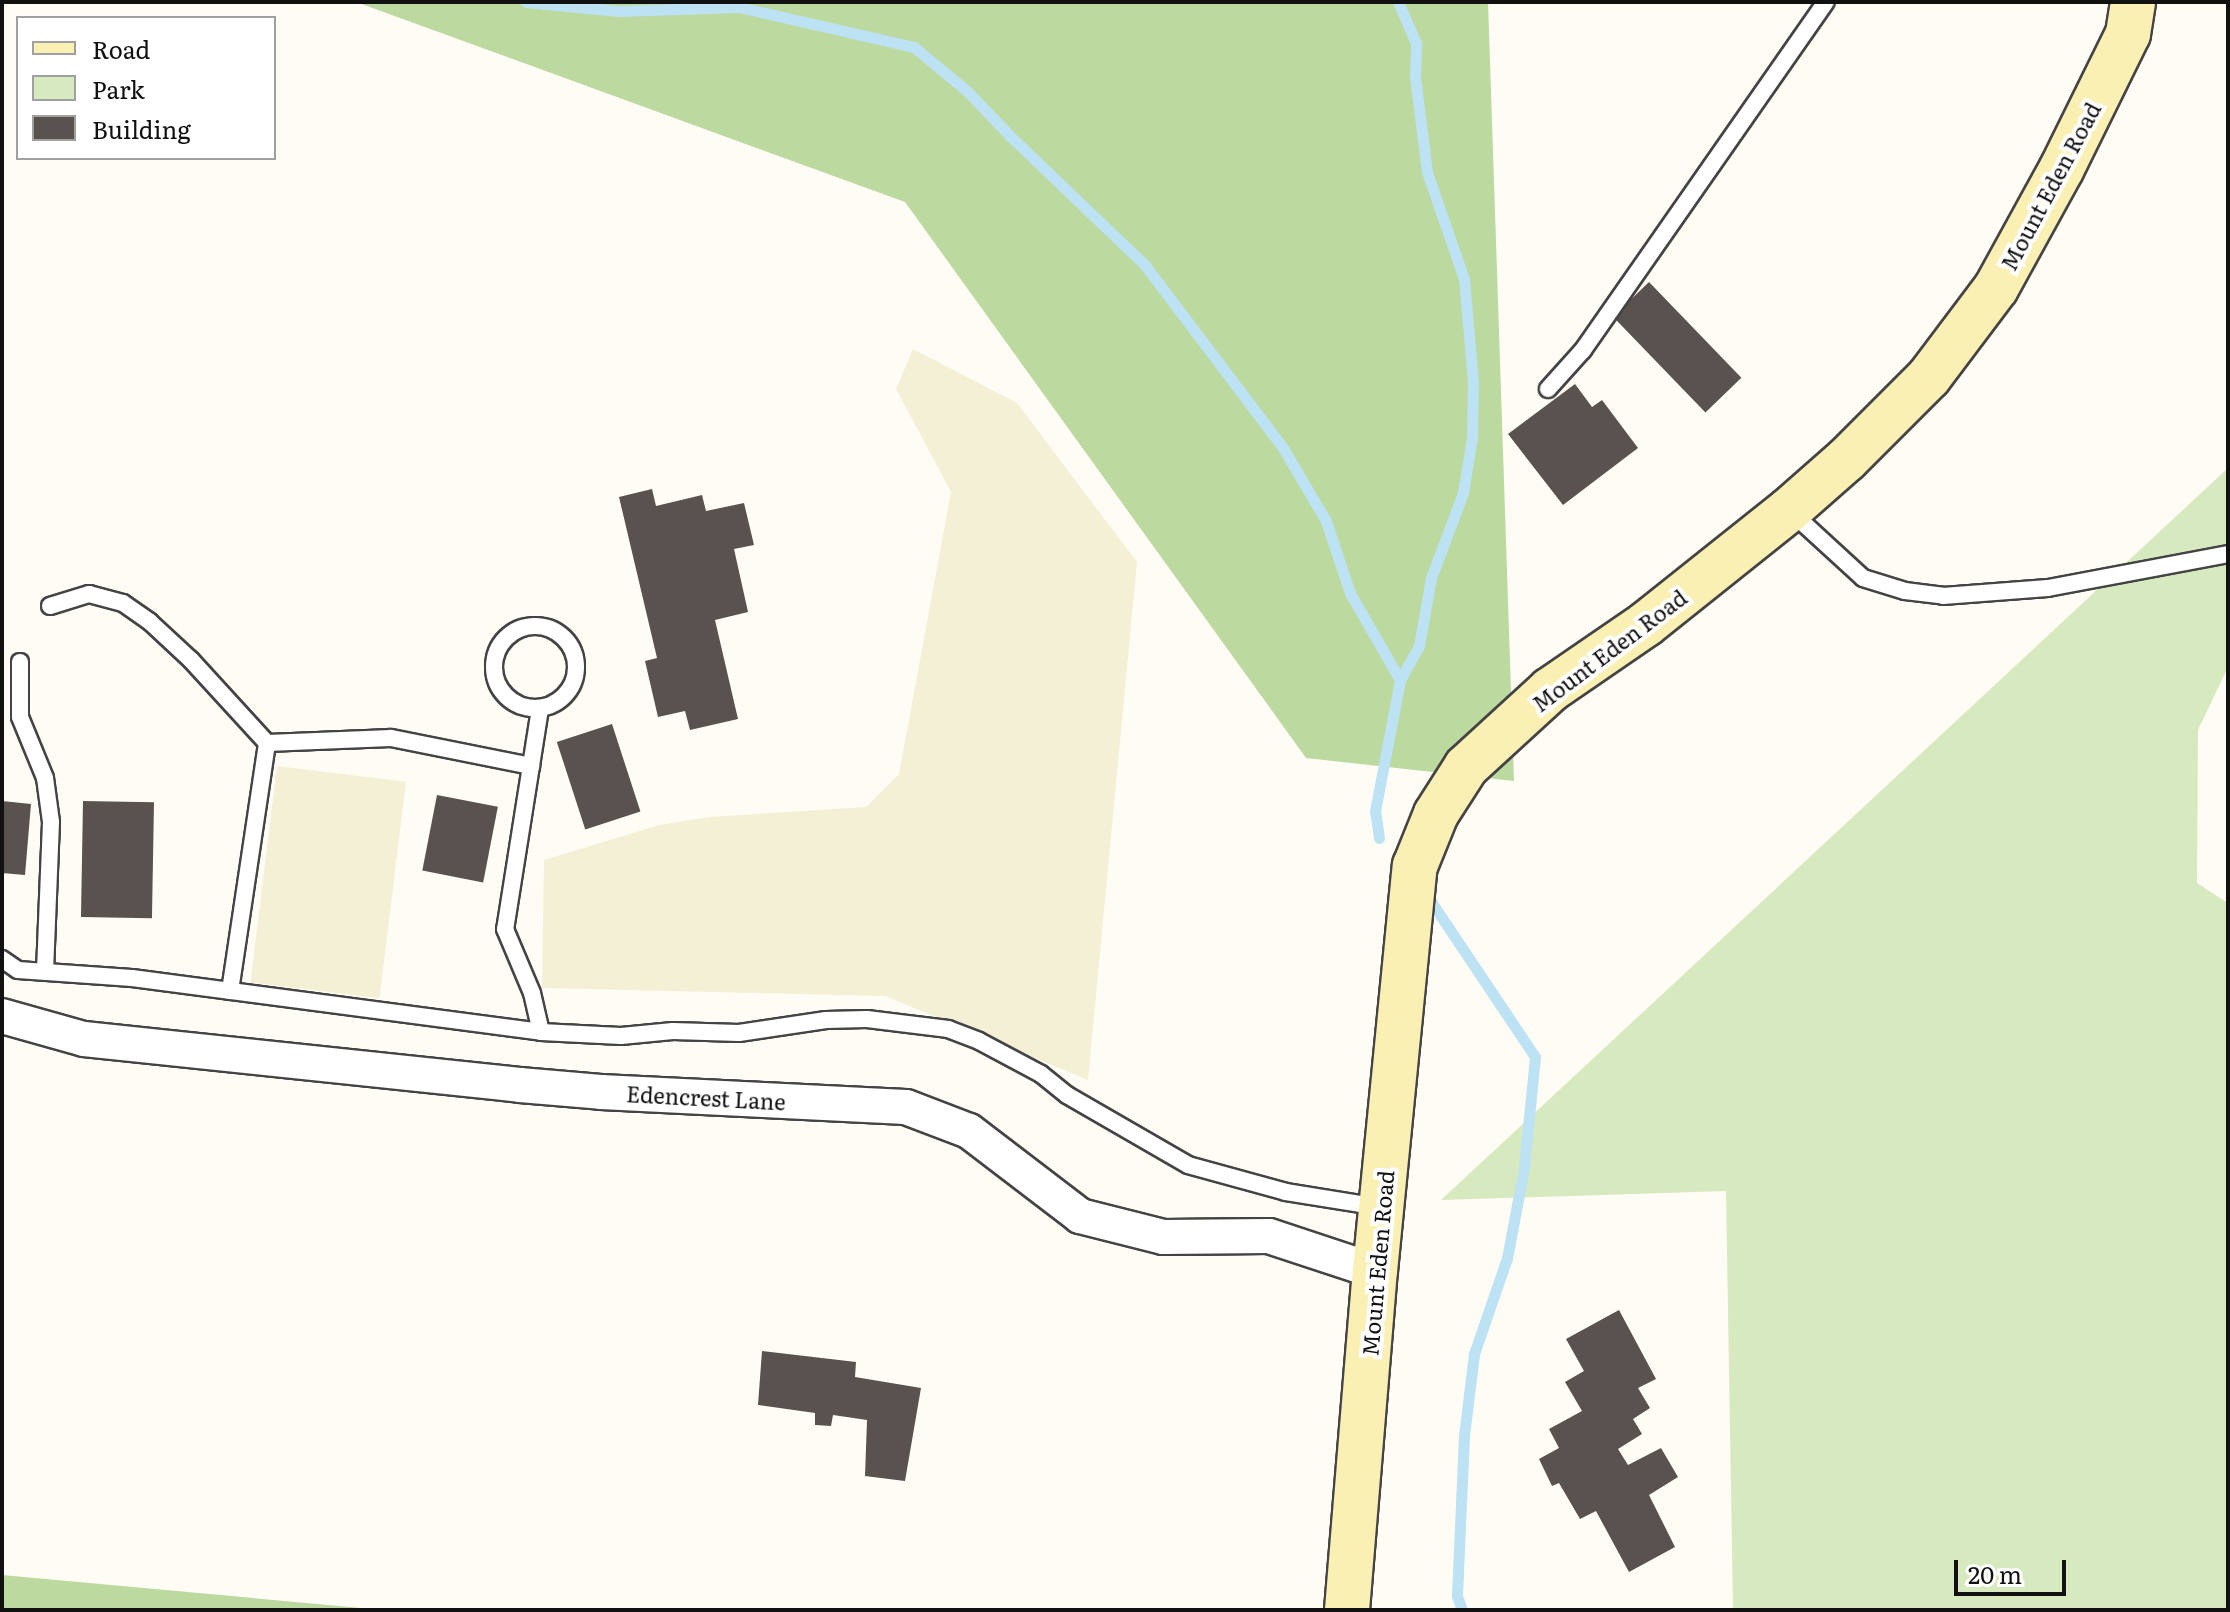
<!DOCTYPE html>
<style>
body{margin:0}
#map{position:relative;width:2230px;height:1612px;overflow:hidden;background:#fffcf5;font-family:Literata,serif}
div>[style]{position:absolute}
.farmland>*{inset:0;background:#f4f0d6;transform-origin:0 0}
.green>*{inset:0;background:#d7e9bf}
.forest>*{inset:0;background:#bcd99f}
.stream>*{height:11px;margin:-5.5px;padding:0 5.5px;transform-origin:5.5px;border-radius:5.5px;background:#bce2f4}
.building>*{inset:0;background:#59524e;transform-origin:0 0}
.roads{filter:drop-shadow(2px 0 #444) drop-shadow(-2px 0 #444) drop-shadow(0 2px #444) drop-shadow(0 -2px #444)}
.lane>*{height:16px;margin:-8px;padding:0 8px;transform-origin:8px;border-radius:8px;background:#fff}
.lane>.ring{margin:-8px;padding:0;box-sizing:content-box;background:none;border:16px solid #fff;border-radius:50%}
.street>*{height:34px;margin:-17px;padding:0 17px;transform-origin:17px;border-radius:17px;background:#fff}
.secondary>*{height:44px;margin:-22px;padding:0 22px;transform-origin:22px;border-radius:22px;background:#fbf0b4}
span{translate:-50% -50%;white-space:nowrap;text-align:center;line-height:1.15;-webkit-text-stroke:8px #fff;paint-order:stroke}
.street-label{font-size:22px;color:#111}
.frame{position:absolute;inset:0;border:4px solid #111;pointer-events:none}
.legend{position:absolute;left:16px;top:16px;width:260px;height:144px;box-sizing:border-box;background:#fff;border:2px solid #a0a0a0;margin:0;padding:10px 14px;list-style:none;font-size:24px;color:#111}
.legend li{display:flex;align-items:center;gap:16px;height:40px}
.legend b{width:40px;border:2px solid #a0a0a0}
.scale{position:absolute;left:1954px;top:1560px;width:112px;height:36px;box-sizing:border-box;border:4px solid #111;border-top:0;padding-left:10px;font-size:24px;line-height:28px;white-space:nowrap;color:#111;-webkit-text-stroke:6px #fff;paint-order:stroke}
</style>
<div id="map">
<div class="farmland">
<i style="clip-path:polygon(913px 349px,1017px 403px,1137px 562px,1088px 1080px,885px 996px,542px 988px,544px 860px,659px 825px,709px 817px,866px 807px,899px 774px,951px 492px,896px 389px)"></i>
<i style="left:277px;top:766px;width:130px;height:218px;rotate:7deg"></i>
</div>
<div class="green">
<i style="clip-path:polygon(2228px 468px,2228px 667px,2198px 730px,2197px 883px,2228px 903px,2228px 1610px,1733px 1610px,1726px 1191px,1441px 1200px)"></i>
</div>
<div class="forest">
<i style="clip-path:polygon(356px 2px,1488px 2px,1514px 781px,1306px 758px,905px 202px)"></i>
<i style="clip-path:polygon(2px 1575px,383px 1610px,2px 1610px)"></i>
</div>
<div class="stream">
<i style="left:526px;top:2px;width:93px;rotate:5.5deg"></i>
<i style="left:619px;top:11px;width:120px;rotate:-1.9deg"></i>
<i style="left:739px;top:7px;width:180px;rotate:12.9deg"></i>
<i style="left:914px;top:47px;width:70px;rotate:39.8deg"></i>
<i style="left:968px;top:92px;width:61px;rotate:46.3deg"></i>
<i style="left:1010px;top:136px;width:185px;rotate:43.7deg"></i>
<i style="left:1144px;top:264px;width:231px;rotate:52.9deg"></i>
<i style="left:1283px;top:448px;width:85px;rotate:59.5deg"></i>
<i style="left:1326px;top:521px;width:76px;rotate:71.6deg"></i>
<i style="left:1350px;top:593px;width:100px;rotate:60.1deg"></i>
<i style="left:1379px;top:838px;width:27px;rotate:-98deg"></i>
<i style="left:1375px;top:811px;width:133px;rotate:-79.2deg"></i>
<i style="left:1400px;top:680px;width:39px;rotate:-61deg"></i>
<i style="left:1419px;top:646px;width:69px;rotate:-80deg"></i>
<i style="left:1431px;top:578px;width:91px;rotate:-69.4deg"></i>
<i style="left:1463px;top:493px;width:56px;rotate:-80.7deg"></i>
<i style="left:1472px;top:438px;width:56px;rotate:-89deg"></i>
<i style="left:1473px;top:382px;width:103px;rotate:-95deg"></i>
<i style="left:1464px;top:279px;width:113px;rotate:-109.1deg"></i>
<i style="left:1427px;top:172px;width:96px;rotate:-97.2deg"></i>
<i style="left:1415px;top:77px;width:34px;rotate:-88deg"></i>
<i style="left:1416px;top:43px;width:45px;rotate:-113.7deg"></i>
<i style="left:1432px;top:903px;width:185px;rotate:56.2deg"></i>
<i style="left:1535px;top:1057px;width:112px;rotate:95.7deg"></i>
<i style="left:1524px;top:1168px;width:92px;rotate:100.7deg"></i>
<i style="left:1507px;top:1258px;width:102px;rotate:109deg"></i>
<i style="left:1474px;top:1354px;width:82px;rotate:97deg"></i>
<i style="left:1464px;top:1435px;width:161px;rotate:92.5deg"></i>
<i style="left:1457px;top:1596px;width:15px;rotate:70deg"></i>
</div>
<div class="building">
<i style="left:1649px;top:282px;width:133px;height:50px;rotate:46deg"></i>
<i style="clip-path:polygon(1575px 384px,1592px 407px,1602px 400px,1638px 448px,1563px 505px,1508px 434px)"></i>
<i style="clip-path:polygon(652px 489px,656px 506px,702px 495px,706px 511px,744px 503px,754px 545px,734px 549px,748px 612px,715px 620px,738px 719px,690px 730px,685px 711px,658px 717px,645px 661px,657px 658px,619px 497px)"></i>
<i style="left:612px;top:724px;width:92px;height:58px;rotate:72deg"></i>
<i style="left:437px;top:795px;width:62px;height:77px;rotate:11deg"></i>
<i style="clip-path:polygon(2px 801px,31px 804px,25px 875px,2px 873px)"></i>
<i style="left:83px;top:801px;width:71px;height:116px;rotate:1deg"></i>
<i style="clip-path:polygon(1619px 1310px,1656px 1379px,1638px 1388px,1650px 1408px,1633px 1419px,1642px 1434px,1618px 1449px,1628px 1465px,1661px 1448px,1678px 1477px,1649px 1495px,1675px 1547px,1629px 1572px,1596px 1511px,1580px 1519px,1559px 1483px,1552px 1486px,1539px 1459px,1559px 1448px,1549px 1429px,1582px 1411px,1565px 1382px,1584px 1371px,1566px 1339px)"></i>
<i style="clip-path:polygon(762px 1351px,856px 1362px,855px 1377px,921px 1388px,905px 1481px,865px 1476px,867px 1420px,833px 1415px,831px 1426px,815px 1425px,815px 1413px,758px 1405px)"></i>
</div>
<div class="roads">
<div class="lane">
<i style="left:1548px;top:389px;width:52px;rotate:-48.1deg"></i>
<i style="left:1583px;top:350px;width:424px;rotate:-55.1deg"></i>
<i style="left:1790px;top:511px;width:99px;rotate:42.5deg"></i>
<i style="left:1863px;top:578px;width:44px;rotate:17.2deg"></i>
<i style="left:1905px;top:591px;width:38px;rotate:7deg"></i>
<i style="left:1943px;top:596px;width:105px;rotate:-4.4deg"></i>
<i style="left:2048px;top:588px;width:183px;rotate:-10.7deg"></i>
<i style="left:50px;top:606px;width:41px;rotate:-17.1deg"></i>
<i style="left:89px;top:594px;width:35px;rotate:15deg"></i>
<i style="left:123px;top:603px;width:33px;rotate:35deg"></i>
<i style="left:150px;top:622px;width:56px;rotate:42.8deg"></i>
<i style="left:191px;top:660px;width:113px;rotate:47.5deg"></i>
<i style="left:267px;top:743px;width:124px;rotate:-2.3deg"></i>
<i style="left:391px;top:738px;width:143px;rotate:11.3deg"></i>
<i class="ring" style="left:494px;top:626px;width:66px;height:66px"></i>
<i style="left:20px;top:662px;width:55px;rotate:90deg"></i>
<i style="left:20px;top:717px;width:66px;rotate:67.7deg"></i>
<i style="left:45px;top:778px;width:44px;rotate:82.2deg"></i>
<i style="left:51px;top:822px;width:150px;rotate:92.3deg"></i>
<i style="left:540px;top:709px;width:223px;rotate:99deg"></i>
<i style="left:505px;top:929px;width:69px;rotate:67.1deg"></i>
<i style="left:532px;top:993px;width:40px;rotate:77deg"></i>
<i style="left:541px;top:1032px;width:80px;rotate:2.9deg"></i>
<i style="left:621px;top:1036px;width:52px;rotate:-5.5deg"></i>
<i style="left:673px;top:1031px;width:66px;rotate:1.7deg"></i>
<i style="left:739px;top:1033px;width:88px;rotate:-8.5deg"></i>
<i style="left:826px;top:1020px;width:41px;rotate:-1.4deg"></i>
<i style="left:867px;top:1019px;width:82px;rotate:7deg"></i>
<i style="left:948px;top:1029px;width:33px;rotate:21deg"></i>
<i style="left:979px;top:1041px;width:70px;rotate:28deg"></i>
<i style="left:1041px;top:1074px;width:33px;rotate:39deg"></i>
<i style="left:1067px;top:1095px;width:140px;rotate:30deg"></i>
<i style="left:1188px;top:1165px;width:102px;rotate:15.4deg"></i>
<i style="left:1286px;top:1192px;width:95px;rotate:9.1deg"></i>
<i style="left:2px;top:959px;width:19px;rotate:35deg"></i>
<i style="left:18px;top:970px;width:114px;rotate:4deg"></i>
<i style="left:132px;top:978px;width:413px;rotate:7.5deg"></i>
<i style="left:230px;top:991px;width:251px;rotate:-81.5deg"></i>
</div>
<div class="street">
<i style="left:2px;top:1016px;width:85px;rotate:15.7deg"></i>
<i style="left:84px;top:1039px;width:438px;rotate:6deg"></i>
<i style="left:520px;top:1085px;width:81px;rotate:4.9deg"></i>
<i style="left:601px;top:1092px;width:305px;rotate:2.8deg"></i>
<i style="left:906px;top:1107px;width:67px;rotate:20.9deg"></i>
<i style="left:969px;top:1131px;width:140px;rotate:37.4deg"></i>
<i style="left:1080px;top:1216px;width:86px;rotate:14.2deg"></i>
<i style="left:1163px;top:1237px;width:106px;rotate:-0.5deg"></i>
<i style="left:1269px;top:1236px;width:112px;rotate:18.3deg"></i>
</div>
<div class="secondary">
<i style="left:1347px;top:1610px;width:340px;rotate:-85.3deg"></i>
<i style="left:1375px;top:1271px;width:407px;rotate:-84.4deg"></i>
<i style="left:1415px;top:866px;width:56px;rotate:-68deg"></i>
<i style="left:1436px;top:814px;width:56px;rotate:-57.4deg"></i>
<i style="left:1466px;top:767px;width:114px;rotate:-42.5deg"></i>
<i style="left:1550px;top:690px;width:116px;rotate:-34.5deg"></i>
<i style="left:1646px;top:624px;width:183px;rotate:-38.6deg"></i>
<i style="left:1789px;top:510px;width:76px;rotate:-41.3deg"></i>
<i style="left:1846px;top:460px;width:117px;rotate:-45deg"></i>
<i style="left:1929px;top:377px;width:111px;rotate:-53deg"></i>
<i style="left:1996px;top:288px;width:135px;rotate:-61.2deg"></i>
<i style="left:2061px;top:170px;width:152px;rotate:-63.8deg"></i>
<i style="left:2128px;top:34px;width:32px;rotate:-81deg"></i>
</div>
</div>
<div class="street-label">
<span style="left:2050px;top:186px;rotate:-62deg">Mount Eden Road</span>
<span style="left:1609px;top:650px;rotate:-37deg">Mount Eden Road</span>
<span style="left:706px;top:1097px;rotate:3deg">Edencrest Lane</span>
<span style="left:1377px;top:1263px;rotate:-85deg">Mount Eden Road</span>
</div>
<div class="frame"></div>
<ul class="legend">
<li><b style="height:10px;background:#fbf0b4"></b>Road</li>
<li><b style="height:22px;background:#d7e9bf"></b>Park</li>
<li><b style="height:22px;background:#59524e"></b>Building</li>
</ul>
<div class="scale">20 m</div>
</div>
